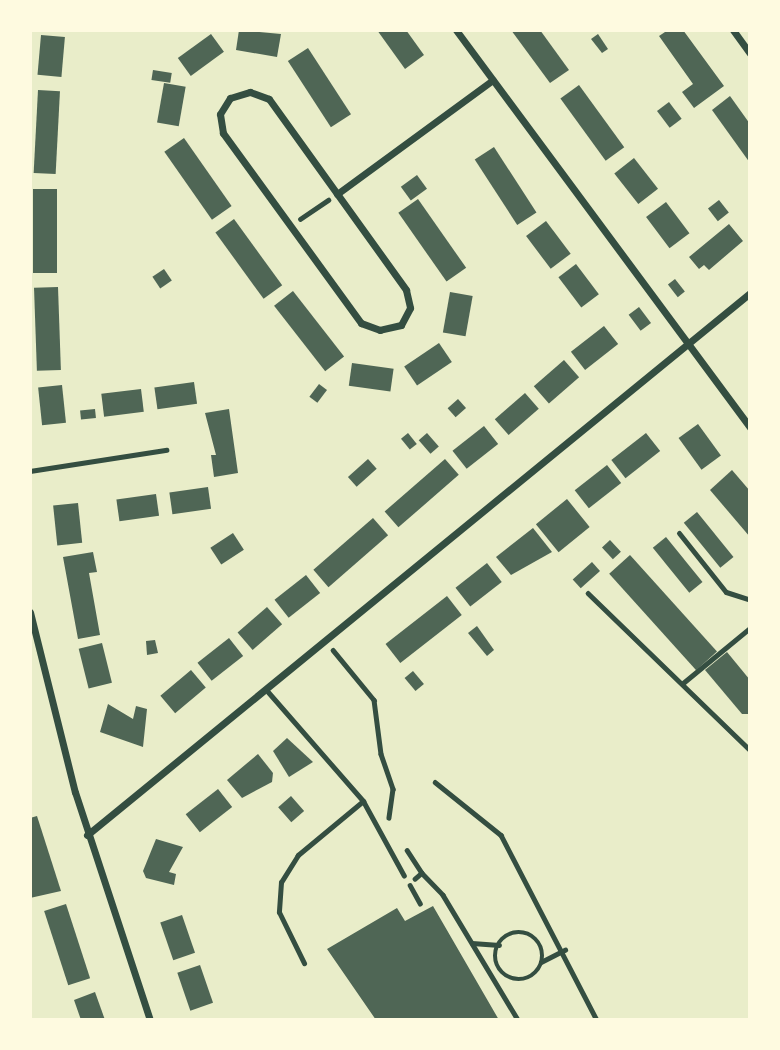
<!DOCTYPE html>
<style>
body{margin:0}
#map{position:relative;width:780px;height:1050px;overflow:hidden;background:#e9edc9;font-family:Raleway,sans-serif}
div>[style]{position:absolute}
.building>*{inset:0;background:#4f6655;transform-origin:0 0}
.path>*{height:4.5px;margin:-2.25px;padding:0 2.25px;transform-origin:2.25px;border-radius:2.25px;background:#344e41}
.path>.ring{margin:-2.25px;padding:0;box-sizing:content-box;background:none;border:4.5px solid #344e41;border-radius:50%}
.service>*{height:5px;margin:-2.5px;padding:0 2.5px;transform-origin:2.5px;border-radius:2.5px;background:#344e41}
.minor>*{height:7px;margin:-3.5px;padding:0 3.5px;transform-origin:3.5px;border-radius:3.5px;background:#344e41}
span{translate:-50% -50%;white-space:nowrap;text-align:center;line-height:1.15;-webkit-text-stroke:6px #fefae0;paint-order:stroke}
.frame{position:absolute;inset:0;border:32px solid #fefae0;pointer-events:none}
</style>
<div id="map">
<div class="building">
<i style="clip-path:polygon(239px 30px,281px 34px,277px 57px,236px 50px)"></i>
<i style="clip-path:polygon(377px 30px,406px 30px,424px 55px,405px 69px)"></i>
<i style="clip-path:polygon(511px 30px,540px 30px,569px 70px,550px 83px)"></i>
<i style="clip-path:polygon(668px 30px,683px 30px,724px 86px,694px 108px,682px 92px,693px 84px,659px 36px)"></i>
<i style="left:211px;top:34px;width:22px;height:41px;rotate:54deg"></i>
<i style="clip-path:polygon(598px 34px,608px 49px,602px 53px,591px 39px)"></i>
<i style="left:41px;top:35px;width:24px;height:40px;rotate:5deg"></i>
<i style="left:308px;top:48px;width:79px;height:24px;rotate:57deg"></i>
<i style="left:153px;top:70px;width:19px;height:10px;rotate:9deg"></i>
<i style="left:164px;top:83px;width:22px;height:40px;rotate:10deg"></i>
<i style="left:579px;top:85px;width:77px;height:23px;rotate:54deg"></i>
<i style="left:38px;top:90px;width:22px;height:83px;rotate:3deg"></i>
<i style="clip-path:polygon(730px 96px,750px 124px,750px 163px,712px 110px)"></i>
<i style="left:669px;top:102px;width:21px;height:15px;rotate:53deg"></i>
<i style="left:184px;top:138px;width:83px;height:24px;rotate:55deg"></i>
<i style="left:494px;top:147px;width:78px;height:23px;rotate:57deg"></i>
<i style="left:634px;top:158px;width:39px;height:25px;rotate:52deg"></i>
<i style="left:417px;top:175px;width:17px;height:20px;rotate:54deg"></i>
<i style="left:33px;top:189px;width:24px;height:84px"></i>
<i style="left:418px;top:199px;width:84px;height:24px;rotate:55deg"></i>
<i style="left:719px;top:200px;width:16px;height:14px;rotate:52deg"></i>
<i style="left:666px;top:202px;width:39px;height:25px;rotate:53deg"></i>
<i style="left:234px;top:219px;width:82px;height:23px;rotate:54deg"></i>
<i style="left:546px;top:221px;width:41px;height:25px;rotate:53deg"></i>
<i style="clip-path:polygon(729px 224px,743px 241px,709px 270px,704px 265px,699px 269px,689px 257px)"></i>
<i style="left:576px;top:264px;width:38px;height:22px;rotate:53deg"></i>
<i style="left:164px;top:269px;width:14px;height:14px;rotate:56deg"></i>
<i style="left:675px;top:279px;width:16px;height:9px;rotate:52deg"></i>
<i style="left:58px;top:287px;width:83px;height:24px;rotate:88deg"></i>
<i style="left:293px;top:291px;width:83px;height:24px;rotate:52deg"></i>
<i style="left:450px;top:292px;width:23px;height:41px;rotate:10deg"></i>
<i style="left:639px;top:307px;width:20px;height:13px;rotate:53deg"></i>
<i style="left:604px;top:326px;width:23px;height:42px;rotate:52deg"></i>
<i style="left:439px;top:343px;width:23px;height:42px;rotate:56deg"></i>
<i style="left:564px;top:360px;width:23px;height:40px;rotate:49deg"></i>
<i style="left:352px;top:363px;width:42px;height:23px;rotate:8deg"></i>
<i style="left:194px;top:382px;width:22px;height:40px;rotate:82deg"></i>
<i style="left:319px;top:384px;width:10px;height:16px;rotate:37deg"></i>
<i style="left:62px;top:385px;width:38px;height:24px;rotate:84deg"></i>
<i style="left:141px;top:389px;width:23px;height:40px;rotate:83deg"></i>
<i style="left:525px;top:393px;width:21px;height:40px;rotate:49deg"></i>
<i style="left:458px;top:399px;width:12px;height:14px;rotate:48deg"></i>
<i style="left:95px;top:409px;width:9px;height:15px;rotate:84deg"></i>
<i style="clip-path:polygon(229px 409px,238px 473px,214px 477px,211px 455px,216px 455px,205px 413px)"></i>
<i style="left:698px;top:424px;width:39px;height:24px;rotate:54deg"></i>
<i style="left:484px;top:426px;width:23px;height:40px;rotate:52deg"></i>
<i style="left:408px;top:433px;width:14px;height:9px;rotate:51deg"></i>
<i style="left:427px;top:433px;width:18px;height:11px;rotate:49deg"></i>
<i style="left:646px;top:433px;width:23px;height:44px;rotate:52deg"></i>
<i style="left:368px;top:459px;width:13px;height:27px;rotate:48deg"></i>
<i style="left:445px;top:459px;width:21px;height:80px;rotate:49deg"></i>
<i style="left:607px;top:465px;width:23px;height:41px;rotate:52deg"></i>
<i style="clip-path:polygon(732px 470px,750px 491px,750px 537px,710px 490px)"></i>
<i style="left:208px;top:487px;width:22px;height:39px;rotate:82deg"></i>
<i style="left:156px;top:494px;width:22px;height:40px;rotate:82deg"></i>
<i style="left:567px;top:499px;width:36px;height:40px;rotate:51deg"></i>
<i style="left:78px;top:503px;width:40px;height:25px;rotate:84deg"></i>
<i style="left:697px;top:512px;width:58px;height:17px;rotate:51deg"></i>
<i style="left:373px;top:518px;width:23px;height:79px;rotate:49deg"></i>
<i style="clip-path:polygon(533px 528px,552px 552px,511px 575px,496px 557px)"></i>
<i style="left:233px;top:533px;width:20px;height:27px;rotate:57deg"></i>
<i style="left:666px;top:537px;width:58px;height:17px;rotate:51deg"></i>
<i style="left:610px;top:540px;width:16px;height:11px;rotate:47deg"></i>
<i style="clip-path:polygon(93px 552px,97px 572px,89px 573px,100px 635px,78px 639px,63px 557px)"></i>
<i style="left:630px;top:555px;width:130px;height:28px;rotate:48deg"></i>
<i style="left:592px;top:562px;width:12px;height:26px;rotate:48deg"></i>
<i style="left:487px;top:563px;width:24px;height:40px;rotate:52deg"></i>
<i style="left:306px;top:575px;width:23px;height:40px;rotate:52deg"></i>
<i style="left:447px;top:596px;width:24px;height:78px;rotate:52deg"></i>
<i style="left:267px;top:607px;width:23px;height:39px;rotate:49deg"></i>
<i style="clip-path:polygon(477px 626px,494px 650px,487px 656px,468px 633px)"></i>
<i style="left:229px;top:638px;width:23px;height:40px;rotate:52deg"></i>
<i style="clip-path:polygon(155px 640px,158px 653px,147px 655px,146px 641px)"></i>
<i style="left:102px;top:643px;width:41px;height:24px;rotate:76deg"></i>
<i style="clip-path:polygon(727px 652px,750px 680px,750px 714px,742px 714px,705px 670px)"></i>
<i style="left:191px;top:670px;width:23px;height:40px;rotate:50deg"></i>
<i style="left:413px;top:671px;width:17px;height:11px;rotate:50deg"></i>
<i style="clip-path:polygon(108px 704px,133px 719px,136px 706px,147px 709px,143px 747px,100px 732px)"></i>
<i style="clip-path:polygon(287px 738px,313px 762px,289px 777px,273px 751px)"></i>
<i style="clip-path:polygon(258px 754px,273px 773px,272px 782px,242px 798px,227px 780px)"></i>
<i style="left:218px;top:789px;width:23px;height:41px;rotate:52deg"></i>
<i style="left:291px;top:796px;width:20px;height:17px;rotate:49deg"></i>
<i style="clip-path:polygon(37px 816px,61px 891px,30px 898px,30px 818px)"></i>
<i style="clip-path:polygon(156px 839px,183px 847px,169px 872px,176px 874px,174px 885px,146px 878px,143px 871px)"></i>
<i style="left:66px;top:904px;width:78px;height:23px;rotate:72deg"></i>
<i style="clip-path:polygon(433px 906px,499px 1020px,376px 1020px,327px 949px,397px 908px,405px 921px)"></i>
<i style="left:182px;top:915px;width:40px;height:23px;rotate:71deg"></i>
<i style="left:200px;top:965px;width:40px;height:24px;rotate:71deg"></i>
<i style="clip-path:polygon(95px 992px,105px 1020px,81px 1020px,74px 1000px)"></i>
</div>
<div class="path">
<i style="left:300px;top:219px;width:34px;rotate:-34deg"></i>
<i style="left:30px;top:471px;width:138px;rotate:-8.8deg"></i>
<i style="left:588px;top:593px;width:226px;rotate:44.1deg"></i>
<i style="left:333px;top:650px;width:65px;rotate:50.6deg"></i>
<i style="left:374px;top:700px;width:54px;rotate:82.6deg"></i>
<i style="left:381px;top:754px;width:37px;rotate:71deg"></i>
<i style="left:393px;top:789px;width:29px;rotate:98deg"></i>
<i style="left:683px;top:683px;width:87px;rotate:-39.4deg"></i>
<i style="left:435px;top:782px;width:85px;rotate:38.8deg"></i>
<i style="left:501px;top:835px;width:208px;rotate:62.6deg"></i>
<i style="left:407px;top:850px;width:27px;rotate:57deg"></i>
<i style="left:422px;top:873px;width:9px;rotate:139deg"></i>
<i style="left:422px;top:873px;width:30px;rotate:46deg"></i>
<i style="left:443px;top:895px;width:146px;rotate:59deg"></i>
<i style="left:410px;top:885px;width:21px;rotate:61deg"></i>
<i class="ring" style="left:495px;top:932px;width:43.5px;height:43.5px"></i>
<i style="left:472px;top:943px;width:27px;rotate:4deg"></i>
<i style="left:541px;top:962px;width:27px;rotate:-27deg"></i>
</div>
<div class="service">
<i style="left:679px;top:533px;width:75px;rotate:51.5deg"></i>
<i style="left:726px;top:592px;width:25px;rotate:18deg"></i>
<i style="left:268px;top:692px;width:145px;rotate:48.9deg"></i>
<i style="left:363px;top:801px;width:85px;rotate:140.3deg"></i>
<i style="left:298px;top:855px;width:32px;rotate:122deg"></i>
<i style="left:281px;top:882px;width:30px;rotate:94deg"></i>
<i style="left:279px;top:912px;width:57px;rotate:63.9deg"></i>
<i style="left:363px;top:801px;width:85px;rotate:61.3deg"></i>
</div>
<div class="minor">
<i style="left:456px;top:30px;width:495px;rotate:53.5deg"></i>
<i style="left:733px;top:30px;width:29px;rotate:54deg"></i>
<i style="left:250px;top:92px;width:20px;rotate:20deg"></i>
<i style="left:269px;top:99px;width:235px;rotate:54.3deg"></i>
<i style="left:406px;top:290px;width:18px;rotate:77deg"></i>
<i style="left:410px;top:308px;width:19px;rotate:118deg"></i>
<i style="left:401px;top:325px;width:22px;rotate:167deg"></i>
<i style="left:380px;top:330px;width:20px;rotate:-160deg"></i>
<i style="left:361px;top:323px;width:235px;rotate:-126deg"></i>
<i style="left:223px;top:133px;width:19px;rotate:-99deg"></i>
<i style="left:220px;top:114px;width:19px;rotate:-58deg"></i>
<i style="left:230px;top:98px;width:21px;rotate:-17deg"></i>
<i style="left:337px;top:194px;width:193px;rotate:-36.2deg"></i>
<i style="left:30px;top:612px;width:186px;rotate:76deg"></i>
<i style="left:75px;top:792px;width:240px;rotate:71.8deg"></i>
<i style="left:87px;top:835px;width:856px;rotate:-39.27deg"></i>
</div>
<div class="frame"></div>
</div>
